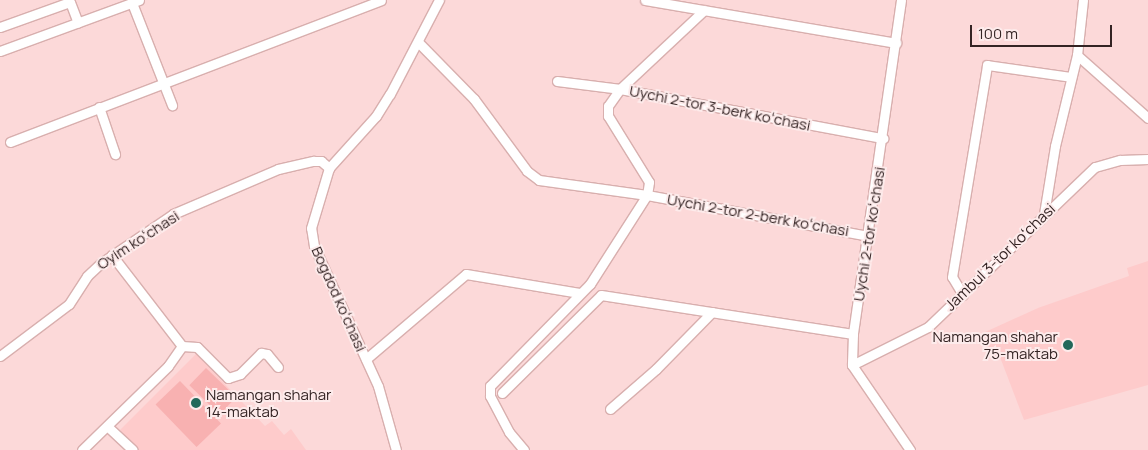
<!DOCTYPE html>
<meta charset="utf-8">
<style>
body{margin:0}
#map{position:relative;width:1148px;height:450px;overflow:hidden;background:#fcd9d9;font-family:Manrope,sans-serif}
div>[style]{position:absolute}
.built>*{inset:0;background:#fecbcb}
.green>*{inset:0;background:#f8b1b1;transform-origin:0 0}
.roads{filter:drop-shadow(1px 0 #d8afae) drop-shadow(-1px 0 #d8afae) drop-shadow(0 1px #d8afae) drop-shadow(0 -1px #d8afae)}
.street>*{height:9px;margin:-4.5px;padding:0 4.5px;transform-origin:4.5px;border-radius:4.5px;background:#fff}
.dots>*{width:14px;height:14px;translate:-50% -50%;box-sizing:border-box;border:2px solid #fdebeb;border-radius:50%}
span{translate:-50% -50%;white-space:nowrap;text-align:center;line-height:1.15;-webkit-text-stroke:4px #fdebeb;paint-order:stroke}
.street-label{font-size:15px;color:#342424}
.poi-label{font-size:15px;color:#342424}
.right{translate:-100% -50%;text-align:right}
.left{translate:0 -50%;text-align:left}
.scale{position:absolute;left:970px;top:25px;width:142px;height:22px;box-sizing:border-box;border:2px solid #342424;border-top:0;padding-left:6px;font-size:15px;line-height:18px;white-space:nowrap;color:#342424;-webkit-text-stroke:4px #fdebeb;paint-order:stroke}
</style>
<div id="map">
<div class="built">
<i style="clip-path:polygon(1148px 261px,1148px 385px,1024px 420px,1000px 357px,994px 359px,983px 333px,1038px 308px,1129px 276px,1127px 268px)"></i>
<i style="clip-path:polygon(196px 354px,265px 426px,272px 421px,284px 435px,291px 429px,306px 450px,139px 450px,120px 430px)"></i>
</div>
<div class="green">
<i style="left:206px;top:368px;width:42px;height:24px;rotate:44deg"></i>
<i style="left:180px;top:381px;width:59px;height:34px;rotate:46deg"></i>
</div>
<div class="roads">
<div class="street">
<i style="left:645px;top:0;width:255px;rotate:9.7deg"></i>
<i style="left:901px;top:0;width:337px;rotate:98.2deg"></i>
<i style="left:853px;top:334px;width:31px;rotate:92deg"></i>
<i style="left:852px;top:365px;width:103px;rotate:55.7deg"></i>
<i style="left:1083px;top:0;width:55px;rotate:96.2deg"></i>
<i style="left:1077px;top:55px;width:95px;rotate:41.6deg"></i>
<i style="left:132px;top:3px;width:110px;rotate:68.6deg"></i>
<i style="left:0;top:27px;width:74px;rotate:-19.7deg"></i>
<i style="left:70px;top:2px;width:22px;rotate:69deg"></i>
<i style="left:418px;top:42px;width:80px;rotate:45.5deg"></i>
<i style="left:474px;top:99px;width:89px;rotate:53.6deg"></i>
<i style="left:527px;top:171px;width:15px;rotate:37deg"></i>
<i style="left:539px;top:180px;width:109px;rotate:7.9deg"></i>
<i style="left:647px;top:195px;width:226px;rotate:10.5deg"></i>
<i style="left:0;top:51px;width:148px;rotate:-20.1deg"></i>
<i style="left:557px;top:81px;width:64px;rotate:7.2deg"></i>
<i style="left:620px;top:89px;width:268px;rotate:10.6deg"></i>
<i style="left:99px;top:107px;width:50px;rotate:71.2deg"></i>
<i style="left:10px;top:142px;width:397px;rotate:-20.9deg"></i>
<i style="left:1044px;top:214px;width:69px;rotate:-80.8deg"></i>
<i style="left:1055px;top:146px;width:94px;rotate:-76.4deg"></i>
<i style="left:963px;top:295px;width:21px;rotate:-121deg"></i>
<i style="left:952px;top:277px;width:215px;rotate:-80.6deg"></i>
<i style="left:987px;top:65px;width:85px;rotate:8.1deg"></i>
<i style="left:182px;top:346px;width:15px;rotate:4deg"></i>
<i style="left:197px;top:347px;width:44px;rotate:45deg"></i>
<i style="left:228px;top:378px;width:13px;rotate:-18deg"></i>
<i style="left:240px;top:374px;width:30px;rotate:-45deg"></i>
<i style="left:261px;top:353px;width:6px;rotate:9deg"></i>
<i style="left:267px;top:354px;width:17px;rotate:50deg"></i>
<i style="left:0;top:356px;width:86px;rotate:-37deg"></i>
<i style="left:69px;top:304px;width:33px;rotate:-57deg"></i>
<i style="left:87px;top:276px;width:19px;rotate:-43deg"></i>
<i style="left:101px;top:263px;width:87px;rotate:-34.2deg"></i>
<i style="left:173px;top:214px;width:114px;rotate:-23.2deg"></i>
<i style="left:278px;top:169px;width:37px;rotate:-13deg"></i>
<i style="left:314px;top:161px;width:7px"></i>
<i style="left:321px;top:161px;width:11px;rotate:41deg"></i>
<i style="left:366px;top:359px;width:131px;rotate:-40.4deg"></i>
<i style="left:466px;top:274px;width:115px;rotate:9.5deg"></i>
<i style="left:852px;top:365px;width:85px;rotate:-26.6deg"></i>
<i style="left:928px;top:327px;width:231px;rotate:-43.8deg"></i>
<i style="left:1095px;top:167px;width:26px;rotate:-16deg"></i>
<i style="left:1120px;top:160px;width:28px;rotate:-2deg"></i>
<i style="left:502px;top:393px;width:139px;rotate:-44.7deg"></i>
<i style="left:601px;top:295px;width:255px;rotate:8.8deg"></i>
<i style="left:610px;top:409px;width:61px;rotate:-41deg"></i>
<i style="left:656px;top:369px;width:80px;rotate:-45.5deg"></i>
<i style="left:107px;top:426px;width:35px;rotate:43deg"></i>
<i style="left:82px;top:450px;width:120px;rotate:-44.3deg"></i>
<i style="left:168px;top:366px;width:24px;rotate:-55deg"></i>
<i style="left:182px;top:346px;width:115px;rotate:-127.6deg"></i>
<i style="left:396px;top:450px;width:66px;rotate:-105.7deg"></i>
<i style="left:378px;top:386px;width:154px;rotate:-114.6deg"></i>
<i style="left:314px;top:246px;width:18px;rotate:-99deg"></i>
<i style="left:311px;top:228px;width:63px;rotate:-73.3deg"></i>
<i style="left:329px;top:168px;width:70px;rotate:-47.9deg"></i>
<i style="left:376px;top:116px;width:26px;rotate:-58deg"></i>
<i style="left:390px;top:94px;width:106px;rotate:-62.5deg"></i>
<i style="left:524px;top:450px;width:23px;rotate:-130deg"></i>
<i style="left:509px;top:432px;width:41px;rotate:-117.8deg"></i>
<i style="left:490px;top:396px;width:10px;rotate:-90deg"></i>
<i style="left:490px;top:386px;width:143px;rotate:-45.6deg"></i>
<i style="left:590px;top:284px;width:106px;rotate:-57.4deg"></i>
<i style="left:647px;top:195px;width:13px;rotate:-81deg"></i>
<i style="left:649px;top:182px;width:78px;rotate:-121.8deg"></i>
<i style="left:608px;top:116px;width:10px;rotate:-90deg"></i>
<i style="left:608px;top:106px;width:21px;rotate:-55deg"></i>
<i style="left:620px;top:89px;width:115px;rotate:-43.2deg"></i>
</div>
</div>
<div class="dots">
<i style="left:1068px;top:345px;background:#23685a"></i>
<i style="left:196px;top:403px;background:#23685a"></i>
</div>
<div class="street-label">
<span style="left:720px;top:108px;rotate:11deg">Uychi 2-tor 3-berk koʻchasi</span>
<span style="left:758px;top:215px;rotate:10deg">Uychi 2-tor 2-berk koʻchasi</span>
<span style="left:869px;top:234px;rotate:-81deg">Uychi 2-tor koʻchasi</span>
<span style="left:138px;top:240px;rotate:-33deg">Oyim koʻchasi</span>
<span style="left:1000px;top:257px;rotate:-44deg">Jambul 3-tor koʻchasi</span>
<span style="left:339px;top:299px;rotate:66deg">Bogdod koʻchasi</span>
</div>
<div class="poi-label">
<span class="right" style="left:1058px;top:345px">Namangan shahar<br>75-maktab</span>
<span class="left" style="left:206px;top:403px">Namangan shahar<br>14-maktab</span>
</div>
<div class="scale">100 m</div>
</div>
